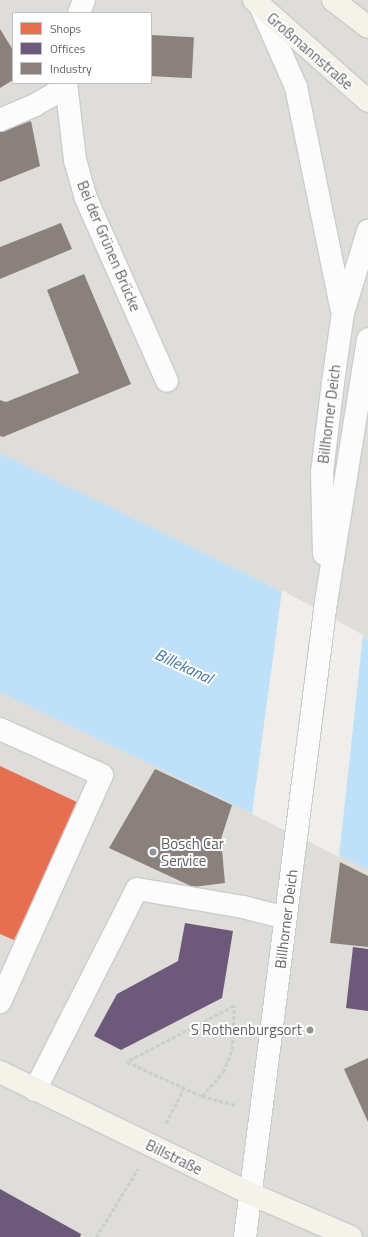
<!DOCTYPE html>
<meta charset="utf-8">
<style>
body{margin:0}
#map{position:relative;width:368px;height:1237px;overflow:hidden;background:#efeeea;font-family:"Titillium Web",sans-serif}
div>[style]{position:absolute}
.industrial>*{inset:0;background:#dfddda}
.water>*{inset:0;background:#bfe0f9}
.pier>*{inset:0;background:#efeeea}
.shops>*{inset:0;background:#e76f51}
.offices>*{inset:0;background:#6d597a}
.industry>*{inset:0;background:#8a817c;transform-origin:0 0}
.path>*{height:2.5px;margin-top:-1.25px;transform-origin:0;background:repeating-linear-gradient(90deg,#cacfcc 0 4px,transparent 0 6px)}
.roads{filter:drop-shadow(1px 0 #cbcccc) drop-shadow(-1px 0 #cbcccc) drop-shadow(0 1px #cbcccc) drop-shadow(0 -1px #cbcccc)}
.minor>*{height:22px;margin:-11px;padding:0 11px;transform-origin:11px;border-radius:11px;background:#fdfcfc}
.major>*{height:22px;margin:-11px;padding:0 11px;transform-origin:11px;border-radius:11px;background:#f4f2e9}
.dots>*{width:11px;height:11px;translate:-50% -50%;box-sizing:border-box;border:2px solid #fff;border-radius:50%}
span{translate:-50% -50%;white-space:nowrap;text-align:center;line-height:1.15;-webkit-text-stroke:4px #fff;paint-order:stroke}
.street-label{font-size:15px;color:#5f6368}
.poi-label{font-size:15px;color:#5f6368}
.left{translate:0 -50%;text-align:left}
.right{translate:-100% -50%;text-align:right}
.water-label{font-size:16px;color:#4174aa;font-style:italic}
.legend{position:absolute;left:12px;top:12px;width:140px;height:72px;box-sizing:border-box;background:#fff;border:1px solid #bfc1c3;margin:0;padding:5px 7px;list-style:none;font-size:12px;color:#5f6368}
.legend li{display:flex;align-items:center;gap:8px;height:20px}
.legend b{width:20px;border:1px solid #bfc1c3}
</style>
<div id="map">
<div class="industrial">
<i style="clip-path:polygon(evenodd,0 0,368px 0,368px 640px,263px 582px,0 453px,0 0,13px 13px,151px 13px,151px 83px,13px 83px,13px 13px)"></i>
<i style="clip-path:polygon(0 692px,368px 869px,368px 1237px,0 1237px)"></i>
</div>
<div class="water">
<i style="clip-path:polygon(0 453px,263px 582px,368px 640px,368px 869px,0 692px)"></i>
</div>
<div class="pier">
<i style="clip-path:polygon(282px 590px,363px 635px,339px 857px,252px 814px)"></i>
</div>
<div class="shops">
<i style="clip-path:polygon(0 766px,79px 803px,14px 940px,0 934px)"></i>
</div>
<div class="offices">
<i style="clip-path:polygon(185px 923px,233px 931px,222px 998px,121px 1050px,94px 1036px,117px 994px,178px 961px)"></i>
<i style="clip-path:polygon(353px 947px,368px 949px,368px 1011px,346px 1008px)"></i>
<i style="clip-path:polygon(0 1189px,81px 1234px,80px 1237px,0 1237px)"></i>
</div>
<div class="industry">
<i style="clip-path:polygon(0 29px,13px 50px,13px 80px,0 88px)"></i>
<i style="left:151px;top:35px;width:43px;height:41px;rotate:3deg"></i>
<i style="clip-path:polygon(31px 121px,40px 166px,0 182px,0 132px)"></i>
<i style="clip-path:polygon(61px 223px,72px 249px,0 279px,0 247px)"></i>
<i style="clip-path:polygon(84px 274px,131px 384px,3px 437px,0 436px,0 400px,6px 402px,79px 373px,47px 290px)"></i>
<i style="clip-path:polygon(155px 769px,232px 805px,221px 839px,225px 883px,193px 887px,109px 848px)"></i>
<i style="clip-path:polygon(340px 862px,368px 876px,368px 947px,330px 943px)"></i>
<i style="clip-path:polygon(368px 1058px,368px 1122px,344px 1069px)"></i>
</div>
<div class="path">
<i style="left:202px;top:1096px;width:32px;rotate:-49deg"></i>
<i style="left:223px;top:1072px;width:24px;rotate:-68deg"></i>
<i style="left:232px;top:1050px;width:44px;rotate:-87.4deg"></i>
<i style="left:234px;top:1006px;width:121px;rotate:152.4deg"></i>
<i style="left:127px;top:1062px;width:82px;rotate:24.4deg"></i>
<i style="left:202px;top:1096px;width:35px;rotate:15deg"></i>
<i style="left:166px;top:1123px;width:39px;rotate:-63deg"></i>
<i style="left:96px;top:1237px;width:80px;rotate:-58.3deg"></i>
</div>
<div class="roads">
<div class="minor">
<i style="left:262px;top:10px;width:84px;rotate:66.2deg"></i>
<i style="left:296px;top:87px;width:225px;rotate:78.4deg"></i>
<i style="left:79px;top:13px;width:14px;rotate:-69deg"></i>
<i style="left:66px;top:83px;width:78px;rotate:83.3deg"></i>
<i style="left:75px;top:160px;width:37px;rotate:74deg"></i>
<i style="left:85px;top:196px;width:202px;rotate:66.1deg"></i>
<i style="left:0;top:120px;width:38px;rotate:-23deg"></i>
<i style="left:35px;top:105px;width:36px;rotate:-30deg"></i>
<i style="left:324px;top:554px;width:82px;rotate:-91.4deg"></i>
<i style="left:322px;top:472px;width:91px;rotate:-83deg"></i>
<i style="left:333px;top:382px;width:70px;rotate:-81.8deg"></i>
<i style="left:343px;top:313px;width:86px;rotate:-73deg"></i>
<i style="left:0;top:729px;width:112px;rotate:24.3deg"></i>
<i style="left:102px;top:775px;width:249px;rotate:114.2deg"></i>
<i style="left:35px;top:1090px;width:225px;rotate:-63.1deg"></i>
<i style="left:137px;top:889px;width:108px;rotate:9.6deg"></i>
<i style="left:243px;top:907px;width:44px;rotate:14.3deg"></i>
<i style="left:245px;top:1237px;width:640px;rotate:-82.73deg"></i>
<i style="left:326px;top:602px;width:266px;rotate:-80.9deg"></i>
</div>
<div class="major">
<i style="left:254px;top:0;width:152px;rotate:41.5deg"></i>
<i style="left:333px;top:0;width:44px;rotate:37.6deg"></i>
<i style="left:0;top:1072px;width:279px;rotate:25.9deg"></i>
<i style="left:251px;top:1194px;width:109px;rotate:23.3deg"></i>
</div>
</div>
<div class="dots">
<i style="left:153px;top:852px;background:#919496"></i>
<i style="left:310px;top:1030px;background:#919496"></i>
</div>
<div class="street-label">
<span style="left:310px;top:51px;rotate:41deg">Großmannstraße</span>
<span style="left:109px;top:246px;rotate:67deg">Bei der Grünen Brücke</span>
<span style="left:329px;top:414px;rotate:-83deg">Billhorner Deich</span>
<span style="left:286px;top:919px;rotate:-83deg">Billhorner Deich</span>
<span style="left:174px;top:1157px;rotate:26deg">Billstraße</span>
</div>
<div class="poi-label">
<span class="left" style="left:161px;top:852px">Bosch Car<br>Service</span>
<span class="right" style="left:302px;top:1030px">S Rothenburgsort</span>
</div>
<div class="water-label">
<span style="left:184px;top:666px;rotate:25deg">Billekanal</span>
</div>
<ul class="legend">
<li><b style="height:11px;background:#e76f51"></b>Shops</li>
<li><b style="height:11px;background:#6d597a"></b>Offices</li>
<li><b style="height:11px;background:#8a817c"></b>Industry</li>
</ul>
</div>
